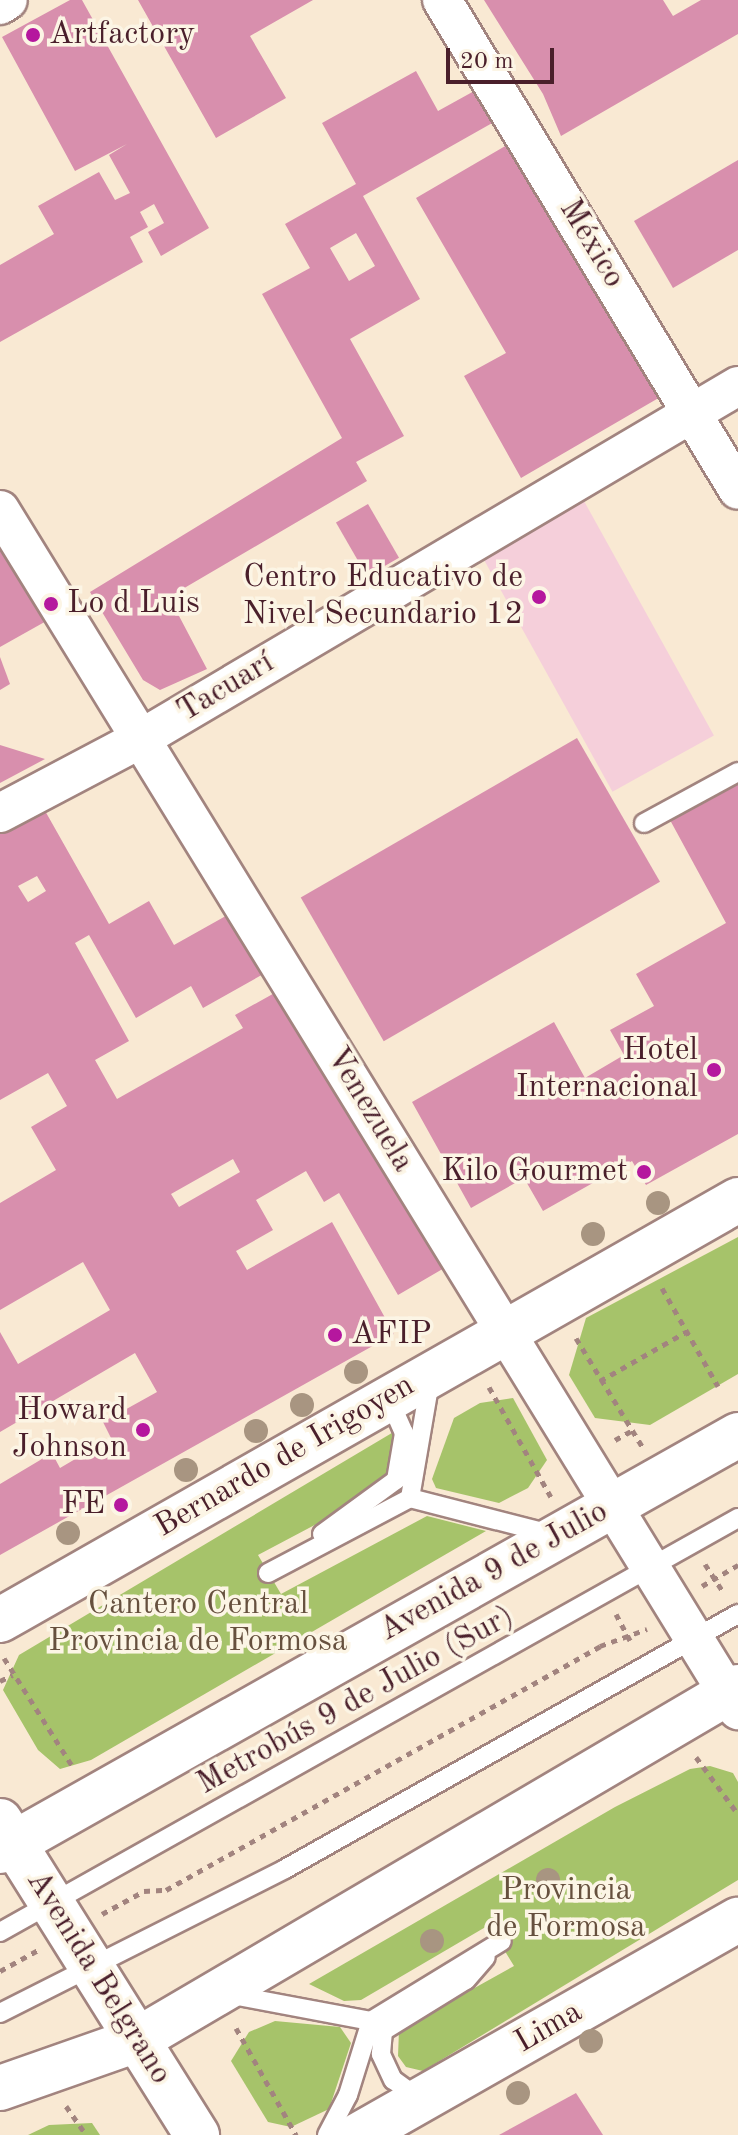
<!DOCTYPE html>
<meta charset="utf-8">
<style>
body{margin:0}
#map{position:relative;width:738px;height:2135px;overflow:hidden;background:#f9e9d3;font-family:"Old Standard TT",serif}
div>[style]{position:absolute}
.built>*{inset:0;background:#f5cfda;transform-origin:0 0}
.green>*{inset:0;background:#a6c36a}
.building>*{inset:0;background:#d88fad;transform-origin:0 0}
.path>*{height:5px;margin-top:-2.5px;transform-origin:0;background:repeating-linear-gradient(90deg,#a2847f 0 6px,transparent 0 12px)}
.roads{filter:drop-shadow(2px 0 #a2847f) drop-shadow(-2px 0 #a2847f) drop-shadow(0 2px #a2847f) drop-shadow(0 -2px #a2847f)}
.service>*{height:18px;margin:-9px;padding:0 9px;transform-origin:9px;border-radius:9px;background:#fff}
.minor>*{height:38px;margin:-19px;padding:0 19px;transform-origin:19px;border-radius:19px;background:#fff}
.tertiary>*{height:44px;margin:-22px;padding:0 22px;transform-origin:22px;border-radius:22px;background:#fff}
.secondary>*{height:44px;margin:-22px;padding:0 22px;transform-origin:22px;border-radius:22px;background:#fff}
.trunk>*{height:44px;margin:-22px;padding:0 22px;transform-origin:22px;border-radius:22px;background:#fff}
.trees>*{width:24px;height:24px;margin:-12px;border-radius:50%;background:#a89581}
.dots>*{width:22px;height:22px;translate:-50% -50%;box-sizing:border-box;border:4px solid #fcf5e5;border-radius:50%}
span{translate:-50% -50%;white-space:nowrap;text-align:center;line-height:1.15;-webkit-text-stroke:7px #fcf5e5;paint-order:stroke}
.poi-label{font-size:32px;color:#4a1f2b}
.left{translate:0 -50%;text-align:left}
.right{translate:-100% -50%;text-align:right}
.street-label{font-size:32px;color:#4a1f2b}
.park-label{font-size:32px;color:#66503e}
.scale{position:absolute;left:446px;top:48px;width:108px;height:36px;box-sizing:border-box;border:4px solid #4a1f2b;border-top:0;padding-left:10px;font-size:24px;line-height:28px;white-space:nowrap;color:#4a1f2b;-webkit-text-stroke:6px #fcf5e5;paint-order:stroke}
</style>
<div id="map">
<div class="built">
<i style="left:584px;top:501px;width:268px;height:116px;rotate:61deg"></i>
</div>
<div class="green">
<i style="clip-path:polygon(738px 1237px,738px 1374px,650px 1425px,595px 1418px,569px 1375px,586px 1318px)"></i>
<i style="clip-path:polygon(513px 1398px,547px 1460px,528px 1488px,499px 1503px,436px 1488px,432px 1479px,454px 1418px,480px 1403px)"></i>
<i style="clip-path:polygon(407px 1424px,395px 1470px,377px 1492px,258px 1555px,281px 1594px,427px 1516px,486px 1531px,91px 1760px,60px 1769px,38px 1750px,3px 1690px,19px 1655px)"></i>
<i style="clip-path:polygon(710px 1766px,733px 1773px,738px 1782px,738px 1880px,423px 2071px,406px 2067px,398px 2056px,399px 2030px,514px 1966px,489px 1925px,361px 2000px,344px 2001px,309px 1984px,615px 1807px,690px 1769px)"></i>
<i style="clip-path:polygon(275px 2021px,340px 2027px,351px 2043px,329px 2109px,291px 2127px,268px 2122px,231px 2061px,249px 2032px)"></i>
<i style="clip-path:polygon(92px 2123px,100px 2135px,28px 2135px,49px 2125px)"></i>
</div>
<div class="building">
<i style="clip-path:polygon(70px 0,82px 0,209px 228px,161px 256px,148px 232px,164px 223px,154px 204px,140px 212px,148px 227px,130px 237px,143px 262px,0 342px,0 265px,54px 234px,38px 206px,99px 172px,115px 200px,130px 193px,109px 155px,127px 144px,75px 171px,2px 37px)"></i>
<i style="clip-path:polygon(138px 0,313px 0,250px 36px,286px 98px,216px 138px)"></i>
<i style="clip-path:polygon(484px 0,663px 0,673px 16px,701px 0,738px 0,738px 34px,561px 136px,543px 94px)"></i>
<i style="clip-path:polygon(evenodd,416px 71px,438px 111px,476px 90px,494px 122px,363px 196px,420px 299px,350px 339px,404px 436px,356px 462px,367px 481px,169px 597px,207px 669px,160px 690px,143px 680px,90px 592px,342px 438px,262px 294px,310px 268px,285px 224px,356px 184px,322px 123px,416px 71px,356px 233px,375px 266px,349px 281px,330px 248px,356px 233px)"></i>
<i style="clip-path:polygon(512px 142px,662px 396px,521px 478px,464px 376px,506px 353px,416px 198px)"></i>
<i style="clip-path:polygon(738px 160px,738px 250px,673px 288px,634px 221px)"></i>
<i style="left:368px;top:504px;width:62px;height:37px;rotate:60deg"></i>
<i style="clip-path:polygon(0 529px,57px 615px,0 647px)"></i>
<i style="clip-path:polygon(0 657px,10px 684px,0 690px)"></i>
<i style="left:577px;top:738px;width:166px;height:319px;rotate:60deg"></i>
<i style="clip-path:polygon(0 745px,45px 759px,0 783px)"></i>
<i style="clip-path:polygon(738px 782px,738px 1134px,646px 1185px,632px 1161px,543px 1211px,524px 1178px,471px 1208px,412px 1102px,554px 1022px,585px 1078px,624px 1055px,610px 1030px,654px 1006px,636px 974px,726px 923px,670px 820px)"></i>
<i style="clip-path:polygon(evenodd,44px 809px,109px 924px,149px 901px,174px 945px,240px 908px,274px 968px,203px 1008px,191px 986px,136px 1018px,89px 935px,75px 943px,129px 1041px,95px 1060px,117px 1099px,243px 1028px,235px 1015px,287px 986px,446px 1267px,398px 1295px,339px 1193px,324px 1202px,306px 1171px,256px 1200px,273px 1230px,236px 1251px,247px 1270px,332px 1222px,394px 1334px,0 1555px,0 1484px,52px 1453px,60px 1468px,111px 1438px,103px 1422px,157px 1392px,135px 1353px,0 1432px,0 1332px,18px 1364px,110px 1310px,83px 1262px,0 1310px,0 1203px,56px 1170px,31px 1127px,67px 1106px,48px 1073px,0 1100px,0 834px,44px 809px,37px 876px,46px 891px,28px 902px,18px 886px,37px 876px,44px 809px,233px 1159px,240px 1172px,179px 1207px,171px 1194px,233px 1159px)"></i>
<i style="clip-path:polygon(576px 2093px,603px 2135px,499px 2135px)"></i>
</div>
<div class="path">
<i style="left:662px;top:1288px;width:113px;rotate:60.3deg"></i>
<i style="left:576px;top:1338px;width:127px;rotate:58.6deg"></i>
<i style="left:600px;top:1381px;width:99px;rotate:-29.7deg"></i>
<i style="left:489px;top:1387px;width:126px;rotate:60.6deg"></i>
<i style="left:615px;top:1440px;width:18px;rotate:-29deg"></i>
<i style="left:705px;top:1564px;width:33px;rotate:57deg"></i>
<i style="left:702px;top:1586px;width:42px;rotate:-30.3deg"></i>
<i style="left:616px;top:1614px;width:30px;rotate:62deg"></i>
<i style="left:4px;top:1658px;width:129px;rotate:57.7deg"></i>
<i style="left:0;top:1681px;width:14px;rotate:-25deg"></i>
<i style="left:696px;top:1757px;width:71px;rotate:53.6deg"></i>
<i style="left:102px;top:1914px;width:48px;rotate:-28.7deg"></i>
<i style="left:144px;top:1891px;width:22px;rotate:-3deg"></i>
<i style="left:166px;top:1890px;width:498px;rotate:-29.3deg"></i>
<i style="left:600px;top:1646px;width:50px;rotate:-19.9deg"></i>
<i style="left:0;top:1971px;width:43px;rotate:-28.9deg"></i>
<i style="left:236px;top:2028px;width:123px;rotate:60.7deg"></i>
<i style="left:66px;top:2106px;width:35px;rotate:55deg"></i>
</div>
<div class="roads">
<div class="service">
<i style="left:644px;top:823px;width:107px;rotate:-28.5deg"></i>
<i style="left:410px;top:1498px;width:119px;rotate:-80.3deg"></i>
<i style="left:322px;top:1534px;width:92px;rotate:-36.1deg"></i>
<i style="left:396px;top:1480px;width:48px;rotate:-80.3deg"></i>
<i style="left:404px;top:1433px;width:37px;rotate:-114deg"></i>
<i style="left:268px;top:1573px;width:161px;rotate:-27.8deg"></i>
<i style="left:410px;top:1498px;width:145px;rotate:14.4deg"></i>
<i style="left:0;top:1932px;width:846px;rotate:-29.29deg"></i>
<i style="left:227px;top:1994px;width:147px;rotate:10.6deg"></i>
<i style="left:371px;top:2021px;width:153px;rotate:-31.4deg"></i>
<i style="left:0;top:2013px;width:319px;rotate:-26.8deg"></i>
<i style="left:285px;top:1869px;width:520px;rotate:-29.38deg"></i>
<i style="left:421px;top:2100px;width:34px;rotate:-144deg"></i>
<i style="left:393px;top:2080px;width:29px;rotate:-115deg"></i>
<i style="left:381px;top:2054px;width:23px;rotate:-85deg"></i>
<i style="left:383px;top:2031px;width:97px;rotate:-31.6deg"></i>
<i style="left:466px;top:1980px;width:30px;rotate:-49deg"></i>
<i style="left:327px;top:2135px;width:45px;rotate:-62.3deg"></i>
<i style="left:348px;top:2095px;width:77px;rotate:-72.7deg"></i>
</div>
<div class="minor">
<i style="left:442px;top:0;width:572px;rotate:58.86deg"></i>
<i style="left:0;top:5px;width:9px;rotate:-32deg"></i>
<i style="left:0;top:510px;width:1409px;rotate:58.41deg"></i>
<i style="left:0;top:813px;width:161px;rotate:-27.8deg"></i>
<i style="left:142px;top:738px;width:692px;rotate:-30.57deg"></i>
</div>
<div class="tertiary">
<i style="left:0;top:1620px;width:849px;rotate:-29.64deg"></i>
<i style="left:359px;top:2135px;width:436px;rotate:-29.6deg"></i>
</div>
<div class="secondary">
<i style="left:0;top:1821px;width:371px;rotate:57.9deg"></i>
</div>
<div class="trunk">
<i style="left:0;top:1851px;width:847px;rotate:-29.41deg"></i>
<i style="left:0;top:2088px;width:145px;rotate:-19.3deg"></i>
<i style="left:137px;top:2040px;width:697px;rotate:-30.43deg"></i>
</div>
</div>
<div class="trees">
<i style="left:658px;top:1203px"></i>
<i style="left:593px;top:1234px"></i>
<i style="left:356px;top:1372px"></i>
<i style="left:302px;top:1405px"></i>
<i style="left:256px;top:1431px"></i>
<i style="left:186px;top:1470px"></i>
<i style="left:68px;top:1533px"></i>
<i style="left:548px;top:1880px"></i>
<i style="left:432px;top:1941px"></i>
<i style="left:591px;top:2041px"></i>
<i style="left:518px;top:2093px"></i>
</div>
<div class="dots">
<i style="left:33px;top:35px;background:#b5179e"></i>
<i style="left:539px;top:597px;background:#b5179e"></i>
<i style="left:51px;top:604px;background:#b5179e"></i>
<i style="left:714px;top:1070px;background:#b5179e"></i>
<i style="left:644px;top:1172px;background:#b5179e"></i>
<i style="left:335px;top:1335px;background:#b5179e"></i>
<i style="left:143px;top:1430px;background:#b5179e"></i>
<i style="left:121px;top:1505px;background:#b5179e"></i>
</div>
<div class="poi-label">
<span class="left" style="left:49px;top:35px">Artfactory</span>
<span class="right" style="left:523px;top:597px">Centro Educativo de<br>Nivel Secundario 12</span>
<span class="left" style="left:67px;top:604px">Lo d Luis</span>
<span class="right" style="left:698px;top:1070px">Hotel<br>Internacional</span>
<span class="right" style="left:628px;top:1172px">Kilo Gourmet</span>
<span class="left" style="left:351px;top:1335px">AFIP</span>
<span class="right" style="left:127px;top:1430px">Howard<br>Johnson</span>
<span class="right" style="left:105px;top:1505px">FE</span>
</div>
<div class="street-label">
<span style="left:591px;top:244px;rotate:59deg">México</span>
<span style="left:226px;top:688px;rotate:-31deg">Tacuarí</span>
<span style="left:369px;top:1110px;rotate:59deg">Venezuela</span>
<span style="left:285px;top:1457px;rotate:-30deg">Bernardo de Irigoyen</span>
<span style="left:494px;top:1572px;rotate:-29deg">Avenida 9 de Julio</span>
<span style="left:356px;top:1701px;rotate:-29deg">Metrobús 9 de Julio (Sur)</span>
<span style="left:98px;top:1978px;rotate:58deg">Avenida Belgrano</span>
<span style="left:549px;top:2028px;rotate:-30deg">Lima</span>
</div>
<div class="park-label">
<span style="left:198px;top:1624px">Cantero Central<br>Provincia de Formosa</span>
<span style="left:566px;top:1910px">Provincia<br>de Formosa</span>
</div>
<div class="scale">20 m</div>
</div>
